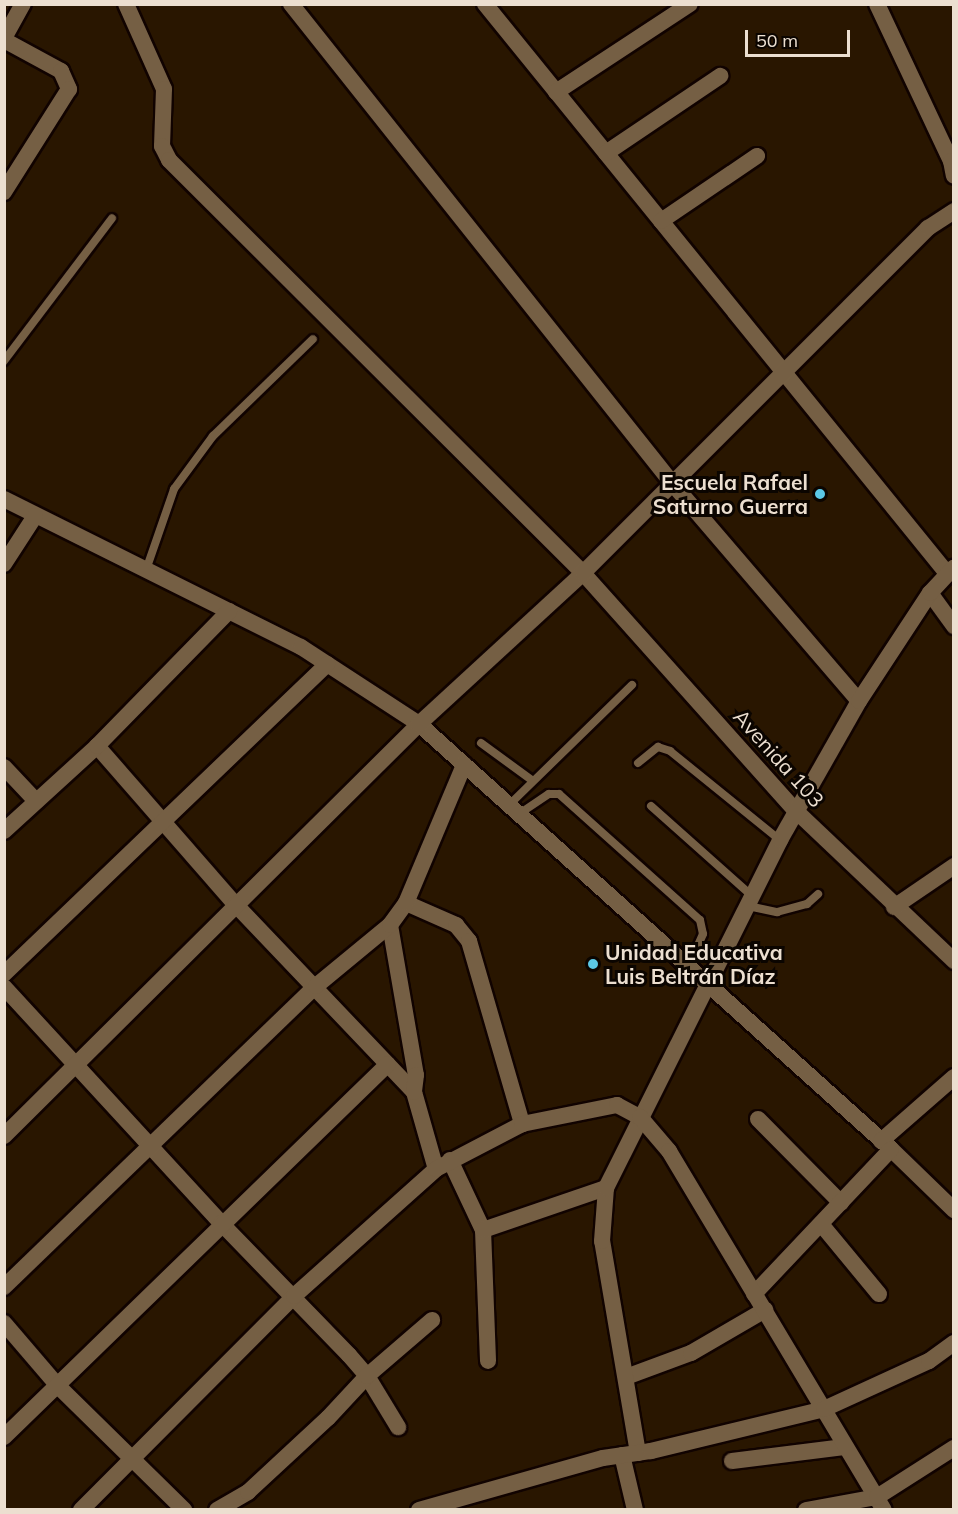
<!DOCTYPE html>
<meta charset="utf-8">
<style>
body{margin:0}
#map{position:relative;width:958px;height:1514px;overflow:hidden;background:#291600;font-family:Mulish,sans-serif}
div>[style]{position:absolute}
.roads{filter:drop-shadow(2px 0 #110300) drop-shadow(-2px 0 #110300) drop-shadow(0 2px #110300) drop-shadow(0 -2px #110300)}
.lane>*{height:8px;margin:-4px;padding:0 4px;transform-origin:4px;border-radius:4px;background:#755f44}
.street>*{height:16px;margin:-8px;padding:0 8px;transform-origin:8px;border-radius:8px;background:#755f44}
.dots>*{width:16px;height:16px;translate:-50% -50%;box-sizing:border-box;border:3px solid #0b0500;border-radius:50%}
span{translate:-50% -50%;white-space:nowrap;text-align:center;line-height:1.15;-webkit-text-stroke:6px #0b0500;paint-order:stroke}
.poi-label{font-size:21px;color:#ecdfd0;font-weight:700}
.right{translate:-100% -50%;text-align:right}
.left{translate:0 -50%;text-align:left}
.street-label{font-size:21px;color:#ecdfd0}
.frame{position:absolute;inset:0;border:6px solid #ecdfd0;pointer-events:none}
.scale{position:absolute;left:745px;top:30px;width:105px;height:27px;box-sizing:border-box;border:3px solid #ecdfd0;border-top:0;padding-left:8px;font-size:18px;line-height:21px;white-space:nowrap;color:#ecdfd0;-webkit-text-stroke:4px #0b0500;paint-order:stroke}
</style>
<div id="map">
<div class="roads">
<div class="lane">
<i style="left:4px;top:361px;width:179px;rotate:-52.9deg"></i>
<i style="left:146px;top:570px;width:86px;rotate:-70.9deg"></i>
<i style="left:174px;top:489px;width:66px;rotate:-53.7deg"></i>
<i style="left:213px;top:436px;width:139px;rotate:-44.1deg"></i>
<i style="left:481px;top:743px;width:64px;rotate:36.2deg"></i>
<i style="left:638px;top:763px;width:26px;rotate:-39deg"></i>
<i style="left:658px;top:747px;width:13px;rotate:18deg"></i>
<i style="left:670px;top:751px;width:141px;rotate:39deg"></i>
<i style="left:509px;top:805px;width:172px;rotate:-44.3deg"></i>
<i style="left:651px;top:806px;width:135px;rotate:41.7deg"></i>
<i style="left:519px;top:814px;width:36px;rotate:-34deg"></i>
<i style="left:549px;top:794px;width:10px"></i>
<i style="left:559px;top:794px;width:189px;rotate:41.8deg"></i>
<i style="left:700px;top:920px;width:14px;rotate:78deg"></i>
<i style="left:703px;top:934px;width:35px;rotate:114deg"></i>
<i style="left:748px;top:906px;width:30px;rotate:12deg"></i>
<i style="left:777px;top:912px;width:31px;rotate:-15deg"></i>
<i style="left:807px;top:904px;width:15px;rotate:-42deg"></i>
</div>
<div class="street">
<i style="left:126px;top:4px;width:93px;rotate:65.9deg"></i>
<i style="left:164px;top:89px;width:57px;rotate:92deg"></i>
<i style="left:162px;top:146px;width:16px;rotate:63deg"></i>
<i style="left:169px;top:160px;width:585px;rotate:44.93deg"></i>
<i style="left:583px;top:573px;width:319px;rotate:48.2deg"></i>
<i style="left:796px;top:811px;width:218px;rotate:43.5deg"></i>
<i style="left:291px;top:4px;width:612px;rotate:51.5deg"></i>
<i style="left:672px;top:483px;width:287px;rotate:49.4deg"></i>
<i style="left:485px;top:4px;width:732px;rotate:50.94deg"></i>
<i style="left:877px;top:4px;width:174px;rotate:64.8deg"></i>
<i style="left:951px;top:161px;width:15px;rotate:79deg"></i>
<i style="left:4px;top:38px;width:39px;rotate:-61deg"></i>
<i style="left:4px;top:40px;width:65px;rotate:28.5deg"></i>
<i style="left:61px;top:71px;width:20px;rotate:66deg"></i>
<i style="left:69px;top:89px;width:122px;rotate:122.3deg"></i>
<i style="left:556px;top:92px;width:160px;rotate:-33.3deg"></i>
<i style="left:606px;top:153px;width:138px;rotate:-34deg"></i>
<i style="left:661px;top:221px;width:116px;rotate:-34.1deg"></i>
<i style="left:4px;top:499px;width:332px;rotate:26.5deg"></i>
<i style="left:301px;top:647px;width:141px;rotate:33.1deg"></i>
<i style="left:419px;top:724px;width:635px;rotate:42deg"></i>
<i style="left:891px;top:1149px;width:88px;rotate:44.1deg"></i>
<i style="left:4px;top:564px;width:57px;rotate:-57.1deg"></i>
<i style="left:930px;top:593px;width:41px;rotate:54deg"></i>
<i style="left:97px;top:746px;width:210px;rotate:48.9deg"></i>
<i style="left:235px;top:904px;width:260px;rotate:46.4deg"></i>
<i style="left:414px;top:1092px;width:80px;rotate:74.1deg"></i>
<i style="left:4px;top:767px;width:47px;rotate:46.7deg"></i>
<i style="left:4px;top:831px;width:126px;rotate:-42.4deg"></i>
<i style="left:97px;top:746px;width:189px;rotate:-45.6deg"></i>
<i style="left:406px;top:903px;width:55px;rotate:23.7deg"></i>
<i style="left:456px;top:925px;width:21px;rotate:51deg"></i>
<i style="left:469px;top:941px;width:191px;rotate:73.8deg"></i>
<i style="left:894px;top:907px;width:73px;rotate:-34.3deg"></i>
<i style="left:390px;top:925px;width:152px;rotate:80.2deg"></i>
<i style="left:416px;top:1075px;width:17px;rotate:97deg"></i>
<i style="left:4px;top:974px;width:448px;rotate:-43.8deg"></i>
<i style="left:4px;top:987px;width:321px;rotate:47.4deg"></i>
<i style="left:221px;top:1223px;width:184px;rotate:45.9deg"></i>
<i style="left:349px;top:1355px;width:28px;rotate:49deg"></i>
<i style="left:367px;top:1376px;width:60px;rotate:58.7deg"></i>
<i style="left:758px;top:1119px;width:118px;rotate:45.3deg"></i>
<i style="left:4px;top:1136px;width:585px;rotate:-44.79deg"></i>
<i style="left:419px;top:724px;width:223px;rotate:-42.6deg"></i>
<i style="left:583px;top:573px;width:488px;rotate:-45deg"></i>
<i style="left:928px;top:228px;width:31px;rotate:-33deg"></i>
<i style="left:881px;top:1141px;width:97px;rotate:-41.2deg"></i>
<i style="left:450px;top:1160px;width:77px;rotate:64.8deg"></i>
<i style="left:483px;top:1230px;width:131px;rotate:87.8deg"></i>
<i style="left:821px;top:1224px;width:91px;rotate:50.4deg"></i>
<i style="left:483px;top:1230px;width:130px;rotate:-18.9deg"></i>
<i style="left:4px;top:1287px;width:434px;rotate:-44deg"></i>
<i style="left:316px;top:986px;width:96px;rotate:-39.5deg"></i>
<i style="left:390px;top:925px;width:27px;rotate:-54deg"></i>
<i style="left:406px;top:903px;width:150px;rotate:-67.2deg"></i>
<i style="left:754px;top:1294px;width:199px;rotate:-46.6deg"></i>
<i style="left:4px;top:1323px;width:83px;rotate:49.4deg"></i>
<i style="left:58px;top:1386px;width:177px;rotate:44.5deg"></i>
<i style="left:626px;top:1377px;width:69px;rotate:-20.3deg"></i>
<i style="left:691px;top:1353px;width:86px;rotate:-30.2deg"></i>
<i style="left:4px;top:1437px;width:535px;rotate:-44.17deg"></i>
<i style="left:638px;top:1453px;width:215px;rotate:-99.6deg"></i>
<i style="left:602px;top:1241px;width:53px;rotate:-85.7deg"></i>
<i style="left:606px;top:1188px;width:389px;rotate:-63.4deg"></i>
<i style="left:780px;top:840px;width:160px;rotate:-60.4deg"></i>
<i style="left:859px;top:701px;width:129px;rotate:-56.7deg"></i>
<i style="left:930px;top:593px;width:35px;rotate:-47deg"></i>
<i style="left:622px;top:1455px;width:57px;rotate:76.7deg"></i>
<i style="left:732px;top:1461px;width:113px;rotate:-7.1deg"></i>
<i style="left:81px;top:1510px;width:302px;rotate:-45.1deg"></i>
<i style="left:294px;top:1296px;width:191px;rotate:-41.8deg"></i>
<i style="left:436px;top:1169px;width:97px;rotate:-27.6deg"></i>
<i style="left:522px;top:1124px;width:97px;rotate:-11.3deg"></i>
<i style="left:617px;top:1105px;width:26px;rotate:28deg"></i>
<i style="left:640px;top:1117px;width:45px;rotate:49.5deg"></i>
<i style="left:669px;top:1151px;width:418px;rotate:59.1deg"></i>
<i style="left:217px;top:1510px;width:36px;rotate:-30deg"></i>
<i style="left:248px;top:1492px;width:109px;rotate:-42.8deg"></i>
<i style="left:328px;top:1418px;width:57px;rotate:-47.1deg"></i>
<i style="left:367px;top:1376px;width:86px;rotate:-40.7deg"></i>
<i style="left:419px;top:1510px;width:191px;rotate:-15.8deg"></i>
<i style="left:603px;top:1458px;width:49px;rotate:-8.3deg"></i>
<i style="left:651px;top:1451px;width:178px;rotate:-13.6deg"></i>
<i style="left:824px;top:1409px;width:115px;rotate:-24.6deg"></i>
<i style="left:929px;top:1361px;width:31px;rotate:-36deg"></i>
<i style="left:806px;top:1510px;width:72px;rotate:-10.4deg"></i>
<i style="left:877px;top:1497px;width:91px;rotate:-32.5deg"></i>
</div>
</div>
<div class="dots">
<i style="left:820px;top:494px;background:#5bc8e6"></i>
<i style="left:593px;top:964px;background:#5bc8e6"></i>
</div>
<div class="poi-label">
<span class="right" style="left:808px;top:494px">Escuela Rafael<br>Saturno Guerra</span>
<span class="left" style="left:605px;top:964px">Unidad Educativa<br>Luis Beltrán Díaz</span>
</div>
<div class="street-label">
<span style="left:779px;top:758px;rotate:48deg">Avenida 103</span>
</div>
<div class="frame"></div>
<div class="scale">50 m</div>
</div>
